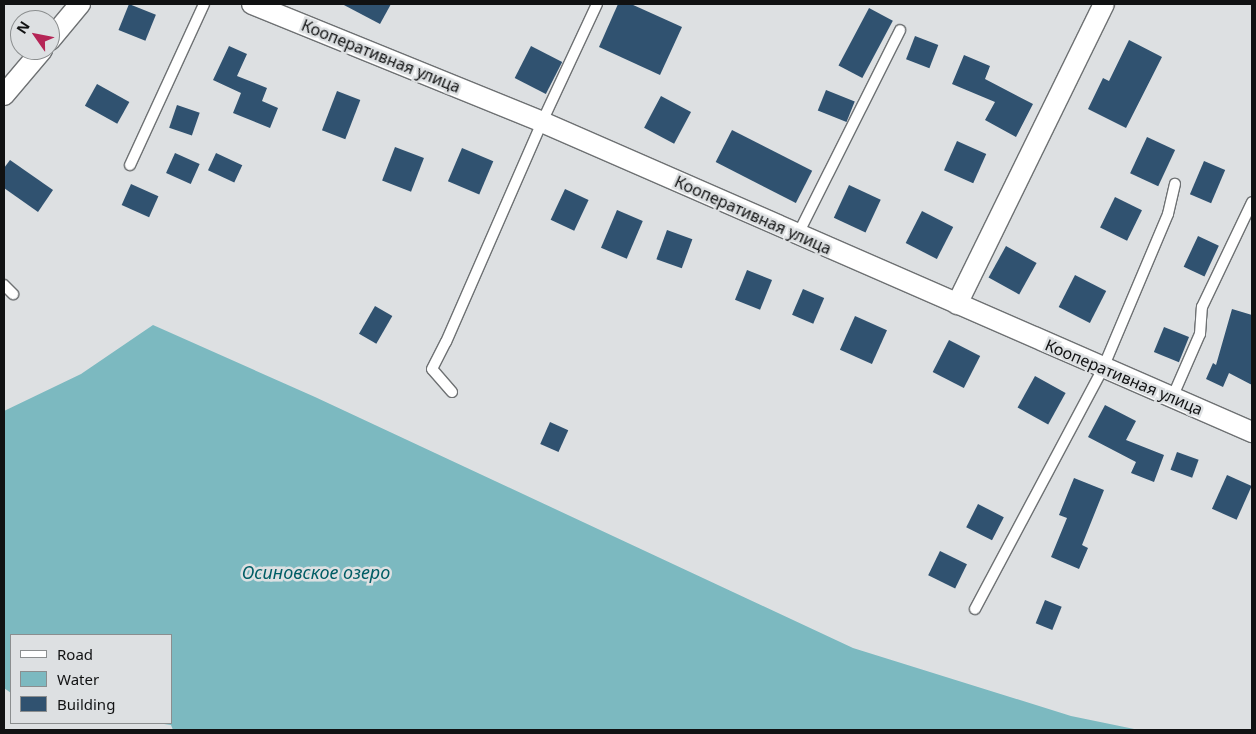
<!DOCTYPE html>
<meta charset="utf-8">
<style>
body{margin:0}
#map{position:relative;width:1256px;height:734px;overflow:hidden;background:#dde0e2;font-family:"Noto Sans",sans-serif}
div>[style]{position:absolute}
.water>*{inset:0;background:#7cb9c0}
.building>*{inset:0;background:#305270;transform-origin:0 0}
.roads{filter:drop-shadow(1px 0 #6e7173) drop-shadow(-1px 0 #6e7173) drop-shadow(0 1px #6e7173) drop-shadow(0 -1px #6e7173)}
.service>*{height:10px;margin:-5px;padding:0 5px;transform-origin:5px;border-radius:5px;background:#fff}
.minor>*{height:20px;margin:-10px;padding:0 10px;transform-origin:10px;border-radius:10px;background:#fff}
span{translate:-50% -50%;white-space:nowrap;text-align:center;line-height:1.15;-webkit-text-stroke:5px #dde0e2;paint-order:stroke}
.street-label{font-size:16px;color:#111213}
.water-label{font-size:18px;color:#005d65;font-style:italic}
.frame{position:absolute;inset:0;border:5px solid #111213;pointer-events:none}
.legend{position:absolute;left:10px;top:634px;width:162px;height:90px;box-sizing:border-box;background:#dde0e2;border:1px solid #8b8e8f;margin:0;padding:6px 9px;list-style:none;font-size:15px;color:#111213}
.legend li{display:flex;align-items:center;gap:10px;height:25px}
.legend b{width:25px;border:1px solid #8b8e8f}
.north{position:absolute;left:10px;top:10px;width:50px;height:50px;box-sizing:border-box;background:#dde0e2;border:1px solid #8b8e8f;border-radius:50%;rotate:303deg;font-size:14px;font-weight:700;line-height:20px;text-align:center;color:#111213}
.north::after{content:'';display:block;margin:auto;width:18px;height:22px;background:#b52556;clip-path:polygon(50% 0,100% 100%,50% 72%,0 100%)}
</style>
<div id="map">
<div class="water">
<i style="clip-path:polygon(153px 325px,315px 397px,853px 648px,1071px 716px,1139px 730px,173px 730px,171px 725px,157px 723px,171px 723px,171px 635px,11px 635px,11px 693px,4px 688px,4px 411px,81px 374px)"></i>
</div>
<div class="building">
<i style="left:129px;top:4px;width:29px;height:28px;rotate:22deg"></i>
<i style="clip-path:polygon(342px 4px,391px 4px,380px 24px)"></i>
<i style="clip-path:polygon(618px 4px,631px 4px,682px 27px,660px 75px,599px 47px)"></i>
<i style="left:869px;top:8px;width:27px;height:65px;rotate:28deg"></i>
<i style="left:915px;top:36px;width:25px;height:25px;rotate:21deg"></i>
<i style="clip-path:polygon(1129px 40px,1162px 57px,1126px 128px,1088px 109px,1103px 78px,1109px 81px)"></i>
<i style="clip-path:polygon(229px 46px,247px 54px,237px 76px,267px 88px,262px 101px,278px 108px,270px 128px,233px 113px,241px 93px,213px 80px)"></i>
<i style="left:531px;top:46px;width:35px;height:36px;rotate:27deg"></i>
<i style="clip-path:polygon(964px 55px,990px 66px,985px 79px,1033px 104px,1016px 137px,985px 120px,995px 102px,952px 84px)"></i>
<i style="left:97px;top:84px;width:37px;height:25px;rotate:29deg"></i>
<i style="left:826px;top:90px;width:31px;height:22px;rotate:22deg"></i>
<i style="left:337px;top:91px;width:25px;height:42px;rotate:21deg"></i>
<i style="left:661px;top:96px;width:34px;height:36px;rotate:28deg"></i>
<i style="left:177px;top:105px;width:24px;height:24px;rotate:19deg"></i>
<i style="left:732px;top:130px;width:90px;height:36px;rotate:27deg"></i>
<i style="left:1147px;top:137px;width:31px;height:40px;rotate:25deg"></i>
<i style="left:957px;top:141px;width:32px;height:32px;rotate:24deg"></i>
<i style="left:395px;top:147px;width:31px;height:36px;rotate:21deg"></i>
<i style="left:462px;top:148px;width:34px;height:36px;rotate:23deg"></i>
<i style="left:175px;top:153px;width:27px;height:22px;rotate:24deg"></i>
<i style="left:216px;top:153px;width:29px;height:19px;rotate:25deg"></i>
<i style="clip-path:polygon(10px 160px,53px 190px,38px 212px,4px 188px,4px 168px)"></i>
<i style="left:1204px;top:161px;width:23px;height:36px;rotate:23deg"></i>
<i style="left:131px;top:184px;width:30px;height:23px;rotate:24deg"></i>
<i style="left:849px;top:185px;width:35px;height:36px;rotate:25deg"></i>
<i style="left:565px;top:189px;width:26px;height:34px;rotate:25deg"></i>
<i style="left:1115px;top:197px;width:30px;height:34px;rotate:26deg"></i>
<i style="left:617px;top:210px;width:28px;height:41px;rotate:23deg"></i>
<i style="left:922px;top:211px;width:35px;height:36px;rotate:27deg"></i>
<i style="left:667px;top:230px;width:27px;height:31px;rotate:20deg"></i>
<i style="left:1198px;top:236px;width:23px;height:34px;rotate:25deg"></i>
<i style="left:1006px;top:246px;width:35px;height:36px;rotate:29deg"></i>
<i style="left:747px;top:270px;width:27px;height:32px;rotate:22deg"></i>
<i style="left:1075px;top:275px;width:35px;height:36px;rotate:27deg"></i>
<i style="left:803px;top:289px;width:23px;height:28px;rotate:23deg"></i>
<i style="left:375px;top:306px;width:20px;height:32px;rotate:30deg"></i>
<i style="clip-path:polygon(1232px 309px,1252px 315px,1252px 385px,1229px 373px,1223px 387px,1206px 379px,1213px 363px,1216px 365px)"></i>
<i style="left:855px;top:316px;width:35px;height:37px;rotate:24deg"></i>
<i style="left:1164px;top:327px;width:27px;height:27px;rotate:22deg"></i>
<i style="left:949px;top:340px;width:35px;height:36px;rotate:27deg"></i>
<i style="left:1035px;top:376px;width:35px;height:36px;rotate:29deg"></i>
<i style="clip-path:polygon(1105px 405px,1136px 421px,1126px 440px,1164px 455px,1154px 482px,1131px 473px,1136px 462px,1088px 437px)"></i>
<i style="left:550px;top:422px;width:20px;height:24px;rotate:24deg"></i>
<i style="left:1177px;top:452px;width:23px;height:19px;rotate:20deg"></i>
<i style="left:1227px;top:475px;width:27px;height:37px;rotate:24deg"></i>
<i style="clip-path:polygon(1074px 478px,1104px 490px,1082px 545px,1088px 548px,1079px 569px,1051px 557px,1067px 518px,1059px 515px)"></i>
<i style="left:978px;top:504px;width:29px;height:26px;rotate:27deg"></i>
<i style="left:940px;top:551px;width:30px;height:27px;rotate:26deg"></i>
<i style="left:1045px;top:600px;width:18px;height:25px;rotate:22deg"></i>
</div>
<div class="roads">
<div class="service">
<i style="left:130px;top:165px;width:177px;rotate:-65.3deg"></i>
<i style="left:798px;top:234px;width:228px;rotate:-63.4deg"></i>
<i style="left:4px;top:285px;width:13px;rotate:45deg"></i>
<i style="left:452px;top:392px;width:30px;rotate:-131deg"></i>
<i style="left:432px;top:369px;width:30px;rotate:-63deg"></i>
<i style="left:446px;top:342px;width:240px;rotate:-66.4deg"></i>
<i style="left:542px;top:122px;width:130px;rotate:-65deg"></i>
<i style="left:1172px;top:398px;width:70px;rotate:-66.4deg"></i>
<i style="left:1200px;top:334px;width:27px;rotate:-86deg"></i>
<i style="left:1202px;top:307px;width:116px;rotate:-64.5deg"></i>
<i style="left:975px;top:609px;width:273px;rotate:-62deg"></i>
<i style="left:1103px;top:368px;width:167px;rotate:-67.1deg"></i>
<i style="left:1168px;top:214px;width:31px;rotate:-77deg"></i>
</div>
<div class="minor">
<i style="left:252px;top:4px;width:313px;rotate:22.1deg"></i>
<i style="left:542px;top:122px;width:775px;rotate:23.59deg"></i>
<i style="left:50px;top:40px;width:47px;rotate:-50.2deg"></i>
<i style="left:4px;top:95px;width:59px;rotate:-49.8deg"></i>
<i style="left:957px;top:304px;width:334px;rotate:-63.9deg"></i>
</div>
</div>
<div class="street-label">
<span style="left:381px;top:56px;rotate:22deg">Кооперативная улица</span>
<span style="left:753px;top:215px;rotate:24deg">Кооперативная улица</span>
<span style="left:1124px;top:377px;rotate:23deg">Кооперативная улица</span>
</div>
<div class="water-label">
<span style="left:316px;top:572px">Осиновское озеро</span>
</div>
<div class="frame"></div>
<ul class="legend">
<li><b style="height:6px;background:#fff"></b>Road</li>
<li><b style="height:14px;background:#7cb9c0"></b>Water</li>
<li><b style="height:14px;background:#305270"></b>Building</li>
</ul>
<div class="north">N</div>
</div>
